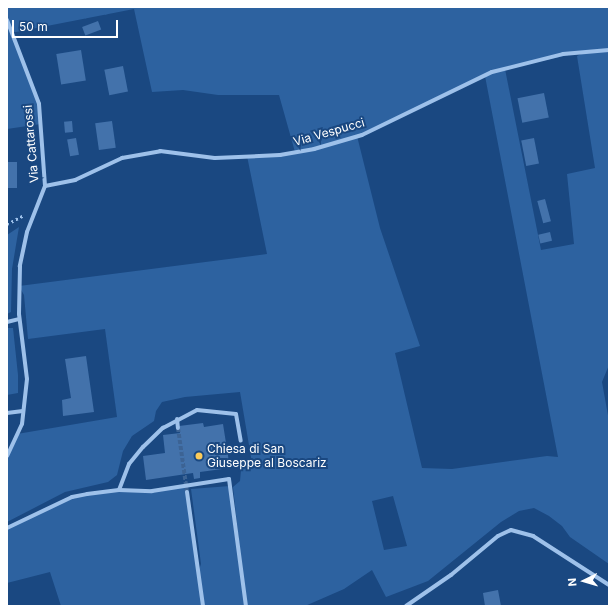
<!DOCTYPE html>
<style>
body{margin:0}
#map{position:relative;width:616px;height:613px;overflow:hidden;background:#1a4881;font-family:Inter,sans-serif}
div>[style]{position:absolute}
.green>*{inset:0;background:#2d62a0}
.building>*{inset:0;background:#4372ab;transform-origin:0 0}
.minor-tunnel>*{height:4px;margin-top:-2px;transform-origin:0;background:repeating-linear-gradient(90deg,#3c6394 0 4px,transparent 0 6px)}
.path>*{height:2.5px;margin-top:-1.25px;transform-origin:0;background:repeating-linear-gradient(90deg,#9ec1ea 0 2px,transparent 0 5px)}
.minor>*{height:4px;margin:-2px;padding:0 2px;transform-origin:2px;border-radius:2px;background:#9ec1ea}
.dots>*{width:11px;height:11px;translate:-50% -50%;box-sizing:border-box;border:2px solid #1a4881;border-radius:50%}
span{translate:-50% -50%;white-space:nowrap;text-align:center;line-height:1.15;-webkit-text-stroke:4px #1a4881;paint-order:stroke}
.street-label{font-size:12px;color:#fff}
.poi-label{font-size:12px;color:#fff}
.left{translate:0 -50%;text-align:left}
.frame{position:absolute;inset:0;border:8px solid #fff;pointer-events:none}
.north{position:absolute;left:564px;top:561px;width:40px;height:40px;-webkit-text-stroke:3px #1a4881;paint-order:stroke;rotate:265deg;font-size:11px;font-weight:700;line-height:16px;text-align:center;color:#fff}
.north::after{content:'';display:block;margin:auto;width:14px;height:18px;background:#fff;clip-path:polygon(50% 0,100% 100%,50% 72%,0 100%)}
.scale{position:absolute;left:12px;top:20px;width:106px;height:18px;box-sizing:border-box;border:2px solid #fff;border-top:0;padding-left:5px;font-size:12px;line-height:14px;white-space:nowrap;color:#fff;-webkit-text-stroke:3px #1a4881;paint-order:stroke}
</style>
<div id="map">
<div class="green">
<i style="clip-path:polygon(evenodd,7px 7px,609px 7px,609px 365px,602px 382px,609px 421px,609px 564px,570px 537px,562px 526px,549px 516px,534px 508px,519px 511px,501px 522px,428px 581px,386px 597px,372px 570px,344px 589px,305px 606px,61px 606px,50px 572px,7px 583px,7px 528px,72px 497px,119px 490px,152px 491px,186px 485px,199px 570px,201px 564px,191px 489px,230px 486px,245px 596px,233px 487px,240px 481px,241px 470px,252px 463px,240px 392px,185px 397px,162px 402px,156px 411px,154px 421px,132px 436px,123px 451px,117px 475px,108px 482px,65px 492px,7px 522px,7px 456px,17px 434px,117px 417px,105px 329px,28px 339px,24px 295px,19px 286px,267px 254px,247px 156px,295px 152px,279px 95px,218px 95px,183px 90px,152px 92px,134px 9px,11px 33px,39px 104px,41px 124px,7px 129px,7px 7px,587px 51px,577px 56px,595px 168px,567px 174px,574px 244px,541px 250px,505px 69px,587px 51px,7px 7px,485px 76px,558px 457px,547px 456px,452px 469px,422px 468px,395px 353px,420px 346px,380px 228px,357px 136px,485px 76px,7px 7px,393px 496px,407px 546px,384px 550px,372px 501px,393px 496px)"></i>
<i style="clip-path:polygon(19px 227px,12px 269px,11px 312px,7px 314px,7px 235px)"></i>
<i style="clip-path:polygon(7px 328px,13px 328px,18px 375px,18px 393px,7px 395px)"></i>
</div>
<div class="building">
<i style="left:98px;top:21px;width:9px;height:17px;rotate:69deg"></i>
<i style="left:81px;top:50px;width:31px;height:25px;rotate:81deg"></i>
<i style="left:123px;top:66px;width:26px;height:19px;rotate:79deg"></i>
<i style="left:544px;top:93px;width:25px;height:27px;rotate:79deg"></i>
<i style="left:72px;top:121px;width:11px;height:8px;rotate:85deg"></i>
<i style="left:112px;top:121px;width:27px;height:17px;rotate:82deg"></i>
<i style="left:76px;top:138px;width:17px;height:9px;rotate:80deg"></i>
<i style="left:534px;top:138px;width:26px;height:13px;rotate:79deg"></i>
<i style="left:7px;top:162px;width:10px;height:26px"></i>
<i style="left:545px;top:199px;width:23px;height:8px;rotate:75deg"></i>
<i style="left:550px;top:232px;width:9px;height:12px;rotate:77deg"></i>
<i style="clip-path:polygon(86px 356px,94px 412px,63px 416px,62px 400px,71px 398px,65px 359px)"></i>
<i style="clip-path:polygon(203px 423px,204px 427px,223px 424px,229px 462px,237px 467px,200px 472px,200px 478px,194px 479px,193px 473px,146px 480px,143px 456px,165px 453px,163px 435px,180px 433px,179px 426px)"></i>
<i style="clip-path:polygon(498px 590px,501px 606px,485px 606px,483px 593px)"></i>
</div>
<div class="minor-tunnel">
<i style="left:178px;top:428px;width:65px;rotate:82deg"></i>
</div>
<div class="path">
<i style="left:7px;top:224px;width:19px;rotate:-28deg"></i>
</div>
<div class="minor">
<i style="left:7px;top:20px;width:90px;rotate:69.1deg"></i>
<i style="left:39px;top:104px;width:82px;rotate:85.8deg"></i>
<i style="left:45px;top:186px;width:49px;rotate:111.4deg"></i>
<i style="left:27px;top:232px;width:35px;rotate:102deg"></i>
<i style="left:20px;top:266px;width:48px;rotate:91.2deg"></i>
<i style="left:19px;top:314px;width:65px;rotate:83deg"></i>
<i style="left:27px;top:379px;width:45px;rotate:96.3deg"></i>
<i style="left:22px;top:424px;width:35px;rotate:115deg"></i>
<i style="left:45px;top:186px;width:31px;rotate:-11deg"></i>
<i style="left:75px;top:180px;width:52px;rotate:-25.1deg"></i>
<i style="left:122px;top:158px;width:39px;rotate:-10deg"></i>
<i style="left:160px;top:151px;width:55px;rotate:7.3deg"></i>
<i style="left:215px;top:158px;width:65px;rotate:-2.6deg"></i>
<i style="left:280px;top:155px;width:35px;rotate:-10deg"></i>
<i style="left:314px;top:149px;width:50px;rotate:-16.3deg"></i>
<i style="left:362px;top:135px;width:144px;rotate:-25.9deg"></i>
<i style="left:492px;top:72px;width:73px;rotate:-14.2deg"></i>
<i style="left:563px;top:54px;width:46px;rotate:-5deg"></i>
<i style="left:7px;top:322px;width:12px;rotate:-14deg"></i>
<i style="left:7px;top:413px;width:16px;rotate:-7deg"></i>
<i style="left:177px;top:419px;width:9px;rotate:84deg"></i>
<i style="left:119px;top:490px;width:28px;rotate:-69deg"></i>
<i style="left:129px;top:464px;width:22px;rotate:-51deg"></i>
<i style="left:143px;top:447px;width:28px;rotate:-44deg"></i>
<i style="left:163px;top:428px;width:38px;rotate:-28deg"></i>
<i style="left:197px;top:410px;width:39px;rotate:6deg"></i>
<i style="left:236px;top:414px;width:27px;rotate:80deg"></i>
<i style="left:187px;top:492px;width:115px;rotate:82deg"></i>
<i style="left:7px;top:528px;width:72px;rotate:-25.5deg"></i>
<i style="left:72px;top:497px;width:15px;rotate:-11deg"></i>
<i style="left:87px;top:494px;width:32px;rotate:-7deg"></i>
<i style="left:119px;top:490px;width:33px;rotate:2deg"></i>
<i style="left:152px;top:491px;width:78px;rotate:-8.9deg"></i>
<i style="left:229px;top:479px;width:128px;rotate:82.4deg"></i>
<i style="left:406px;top:606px;width:55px;rotate:-34.6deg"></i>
<i style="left:451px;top:575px;width:61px;rotate:-39.7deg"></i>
<i style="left:498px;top:536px;width:14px;rotate:-25deg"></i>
<i style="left:511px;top:530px;width:23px;rotate:15deg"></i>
<i style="left:533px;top:536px;width:90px;rotate:32.8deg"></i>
</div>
<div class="dots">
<i style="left:199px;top:456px;background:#fccb5a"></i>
</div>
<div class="street-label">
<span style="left:329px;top:132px;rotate:-16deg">Via Vespucci</span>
<span style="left:31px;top:144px;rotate:-95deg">Via Cattarossi</span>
</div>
<div class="poi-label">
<span class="left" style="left:207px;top:456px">Chiesa di San<br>Giuseppe al Boscariz</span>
</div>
<div class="frame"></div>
<div class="north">N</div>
<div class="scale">50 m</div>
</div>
